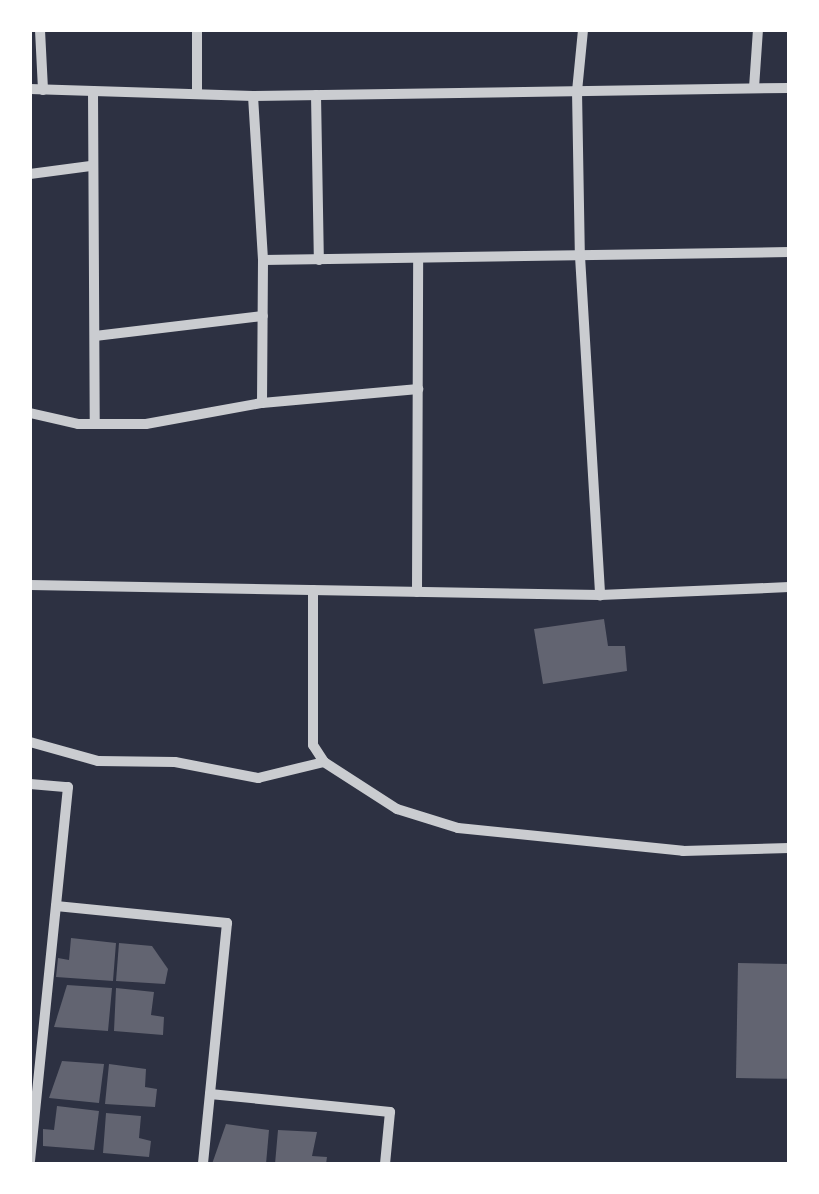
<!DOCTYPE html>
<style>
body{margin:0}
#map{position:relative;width:819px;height:1194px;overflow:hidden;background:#2d3142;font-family:Manrope,sans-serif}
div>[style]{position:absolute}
.building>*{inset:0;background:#626471;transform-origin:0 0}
.minor>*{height:10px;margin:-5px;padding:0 5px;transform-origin:5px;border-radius:5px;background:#caccd0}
span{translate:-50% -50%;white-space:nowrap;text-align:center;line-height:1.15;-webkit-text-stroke:8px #fff;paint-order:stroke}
.frame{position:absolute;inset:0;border:32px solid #fff;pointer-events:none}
</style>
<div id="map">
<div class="building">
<i style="clip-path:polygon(604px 619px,608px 646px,625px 646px,627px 671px,543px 684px,534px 629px)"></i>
<i style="clip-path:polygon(71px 938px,116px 943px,113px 981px,56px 977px,58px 958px,69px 960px)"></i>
<i style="clip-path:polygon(119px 943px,152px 946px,168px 969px,165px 984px,116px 981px)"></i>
<i style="left:738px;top:963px;width:51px;height:115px;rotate:1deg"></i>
<i style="clip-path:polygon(67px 985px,112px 988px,108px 1031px,54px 1027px)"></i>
<i style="clip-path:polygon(116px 988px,154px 992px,151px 1015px,164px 1017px,163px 1035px,114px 1031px)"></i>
<i style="clip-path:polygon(62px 1061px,104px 1064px,99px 1103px,49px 1098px)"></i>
<i style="clip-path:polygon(109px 1064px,146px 1069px,145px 1087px,157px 1089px,155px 1107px,105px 1104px)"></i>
<i style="clip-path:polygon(57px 1106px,99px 1111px,94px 1150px,43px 1146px,43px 1129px,54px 1130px)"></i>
<i style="clip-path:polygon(106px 1113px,141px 1116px,139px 1138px,151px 1141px,149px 1157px,103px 1153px)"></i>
<i style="clip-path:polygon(226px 1124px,269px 1130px,266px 1164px,212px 1164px)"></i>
<i style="clip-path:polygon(278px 1130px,317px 1132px,312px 1156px,327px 1157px,326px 1164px,275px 1164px)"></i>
</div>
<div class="minor">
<i style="left:40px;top:30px;width:60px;rotate:87.1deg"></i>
<i style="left:583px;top:30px;width:61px;rotate:95.6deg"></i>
<i style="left:577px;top:91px;width:165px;rotate:89deg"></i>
<i style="left:580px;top:256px;width:340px;rotate:86.6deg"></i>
<i style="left:754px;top:88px;width:58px;rotate:-86.1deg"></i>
<i style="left:30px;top:89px;width:223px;rotate:1.8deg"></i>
<i style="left:253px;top:96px;width:536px;rotate:-0.86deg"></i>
<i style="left:197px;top:90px;width:60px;rotate:-90deg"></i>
<i style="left:93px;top:91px;width:333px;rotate:89.7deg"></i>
<i style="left:316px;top:95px;width:165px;rotate:89deg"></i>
<i style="left:253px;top:96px;width:164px;rotate:86.5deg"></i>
<i style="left:263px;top:260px;width:143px;rotate:90.4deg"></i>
<i style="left:30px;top:174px;width:61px;rotate:-7.6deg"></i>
<i style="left:263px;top:260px;width:526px;rotate:-0.87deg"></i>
<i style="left:95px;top:336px;width:169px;rotate:-6.8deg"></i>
<i style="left:30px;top:413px;width:49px;rotate:12.9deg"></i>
<i style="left:78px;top:424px;width:68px"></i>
<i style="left:146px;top:424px;width:118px;rotate:-10.3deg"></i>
<i style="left:262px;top:403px;width:157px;rotate:-5.1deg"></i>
<i style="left:30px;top:585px;width:570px;rotate:1.01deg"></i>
<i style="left:600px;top:595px;width:189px;rotate:-2.4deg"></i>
<i style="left:313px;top:590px;width:155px;rotate:90deg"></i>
<i style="left:313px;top:745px;width:20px;rotate:57deg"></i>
<i style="left:324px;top:762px;width:87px;rotate:32.8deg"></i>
<i style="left:397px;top:809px;width:64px;rotate:17.3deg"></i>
<i style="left:458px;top:828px;width:226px;rotate:5.8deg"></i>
<i style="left:683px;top:851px;width:106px;rotate:-1.6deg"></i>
<i style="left:417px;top:592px;width:334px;rotate:-89.8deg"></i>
<i style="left:30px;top:742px;width:71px;rotate:15.6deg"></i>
<i style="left:98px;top:761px;width:77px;rotate:0.7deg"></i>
<i style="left:175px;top:762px;width:85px;rotate:10.9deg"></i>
<i style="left:258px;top:778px;width:68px;rotate:-13.6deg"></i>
<i style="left:30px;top:784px;width:38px;rotate:5deg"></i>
<i style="left:68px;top:787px;width:376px;rotate:95.8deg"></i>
<i style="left:56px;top:906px;width:172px;rotate:5.7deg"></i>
<i style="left:227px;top:923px;width:242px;rotate:95.7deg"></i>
<i style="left:210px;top:1094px;width:181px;rotate:5.7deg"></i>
<i style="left:390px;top:1112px;width:52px;rotate:95.5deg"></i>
</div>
<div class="frame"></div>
</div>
